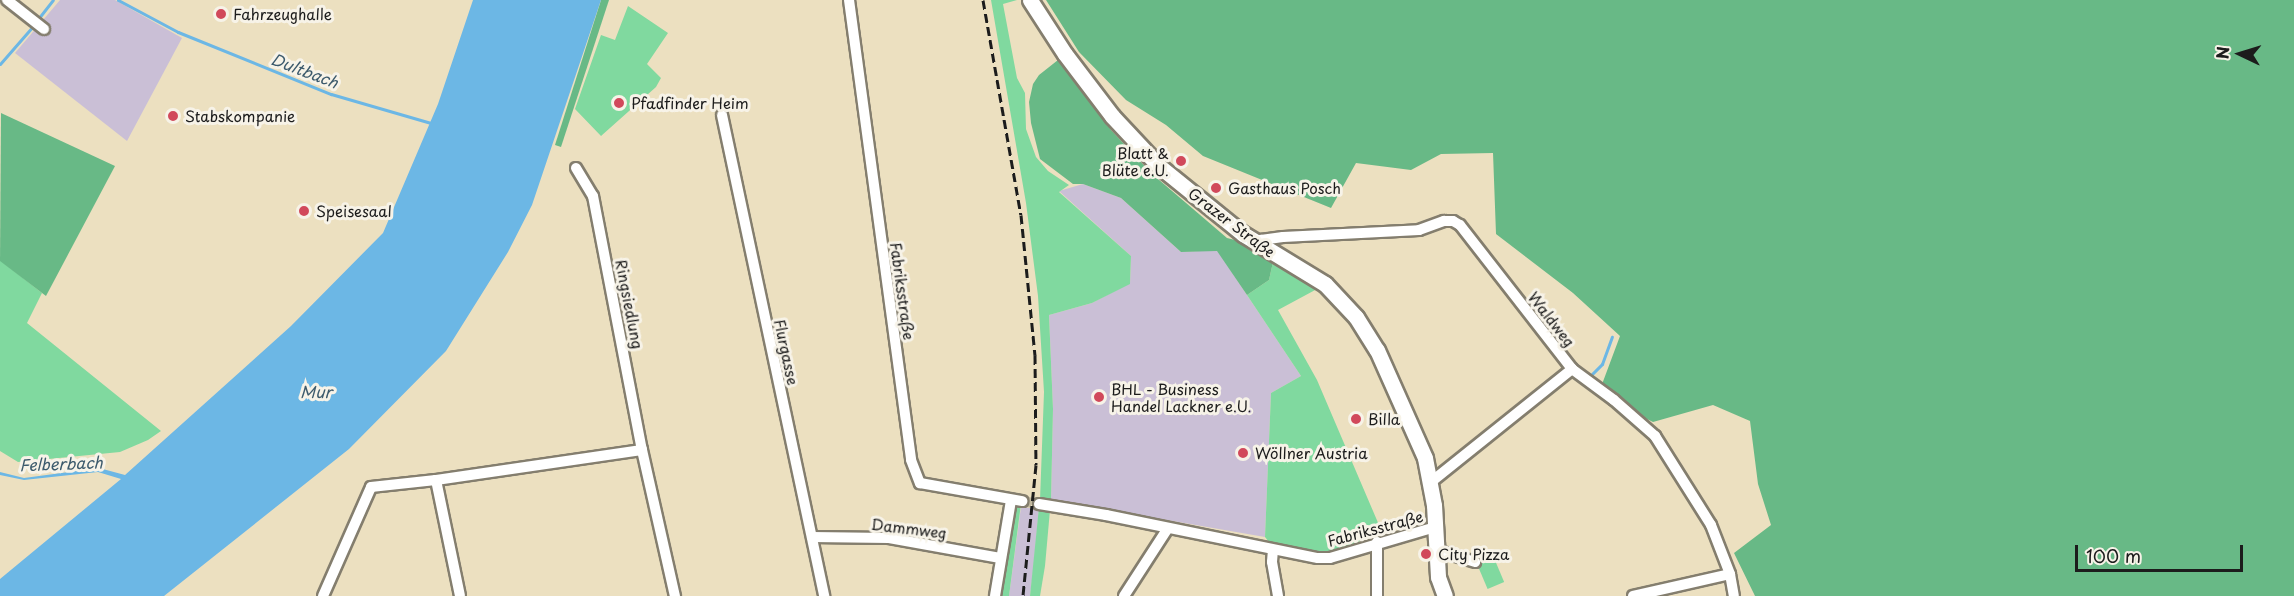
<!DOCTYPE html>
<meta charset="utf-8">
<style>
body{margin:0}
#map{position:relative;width:2294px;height:596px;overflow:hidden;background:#ece0c0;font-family:"Playpen Sans",sans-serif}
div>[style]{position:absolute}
.industrial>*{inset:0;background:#cabfd6}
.green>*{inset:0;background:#80d99f;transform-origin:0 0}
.forest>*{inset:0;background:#68b986}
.water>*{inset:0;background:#6cb7e5}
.stream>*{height:3px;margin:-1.5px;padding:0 1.5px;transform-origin:1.5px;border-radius:1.5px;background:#6cb7e5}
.street-tunnel>*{height:10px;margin-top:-5px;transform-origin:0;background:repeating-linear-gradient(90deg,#c2b99f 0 10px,transparent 0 15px)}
.roads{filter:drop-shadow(2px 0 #847e6e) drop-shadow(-2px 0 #847e6e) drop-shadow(0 2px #847e6e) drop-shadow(0 -2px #847e6e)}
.street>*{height:10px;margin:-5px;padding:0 5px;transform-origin:5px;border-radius:5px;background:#fff}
.secondary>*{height:15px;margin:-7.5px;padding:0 7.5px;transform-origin:7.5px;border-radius:7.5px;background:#fff}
.rail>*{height:3px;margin-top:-1.5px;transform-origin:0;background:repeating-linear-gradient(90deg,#1c1c1c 0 9px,transparent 0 13.5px)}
.dots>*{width:16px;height:16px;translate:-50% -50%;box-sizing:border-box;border:3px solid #f7f3e8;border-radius:50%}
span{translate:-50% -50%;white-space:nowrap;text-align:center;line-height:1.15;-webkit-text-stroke:6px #f7f3e8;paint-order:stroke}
.poi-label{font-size:15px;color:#1c1c1c}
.left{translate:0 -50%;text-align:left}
.right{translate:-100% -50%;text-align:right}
.street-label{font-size:15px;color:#1c1c1c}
.water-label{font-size:16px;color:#3c5a6c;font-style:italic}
.north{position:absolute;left:2210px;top:24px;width:60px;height:60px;-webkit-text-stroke:4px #f7f3e8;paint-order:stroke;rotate:274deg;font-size:16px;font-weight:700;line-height:24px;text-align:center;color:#1c1c1c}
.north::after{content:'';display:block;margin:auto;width:21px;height:27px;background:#1c1c1c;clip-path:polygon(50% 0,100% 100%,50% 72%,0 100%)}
.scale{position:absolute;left:2075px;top:545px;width:168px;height:27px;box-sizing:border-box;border:3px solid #1c1c1c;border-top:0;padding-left:8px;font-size:18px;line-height:21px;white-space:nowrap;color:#1c1c1c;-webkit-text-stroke:4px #f7f3e8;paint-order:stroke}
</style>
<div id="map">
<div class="industrial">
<i style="clip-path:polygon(60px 0,115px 0,182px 38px,127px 141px,15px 53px)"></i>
<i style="clip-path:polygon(1083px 184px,1121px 198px,1181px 252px,1217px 250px,1301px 376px,1271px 393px,1265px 537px,1051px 500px,1053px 409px,1049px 315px,1092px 303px,1130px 283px,1131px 256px,1059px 191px)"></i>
<i style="clip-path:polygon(1021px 507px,1039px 509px,1033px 573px,1030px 596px,1009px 596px)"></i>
</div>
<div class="green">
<i style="clip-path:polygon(991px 0,1017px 0,1003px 4px,1017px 78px,1025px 93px,1026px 129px,1036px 157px,1048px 171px,1069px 185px,1059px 192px,1131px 256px,1130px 284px,1092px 303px,1049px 315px,1053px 409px,1051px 500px,1040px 500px,1044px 392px,1038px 296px,1026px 203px)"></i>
<i style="clip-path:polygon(628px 6px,668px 33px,647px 64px,661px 78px,656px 87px,601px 136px,575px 109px,601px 35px,615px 40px)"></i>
<i style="clip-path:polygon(0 260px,42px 293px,27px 323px,161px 431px,148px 440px,120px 452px,18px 462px,0 451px)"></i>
<i style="clip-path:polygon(1273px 262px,1317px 289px,1278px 310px,1317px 380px,1382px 532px,1329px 554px,1269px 542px,1265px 537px,1271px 393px,1301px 376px,1247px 295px,1269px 280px)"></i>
<i style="clip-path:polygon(1021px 504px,1009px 596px,999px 596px,1015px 505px)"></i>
<i style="clip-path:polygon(1039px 507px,1050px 510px,1045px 566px,1040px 596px,1030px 596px)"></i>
<i style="left:1494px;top:558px;width:26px;height:18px;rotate:67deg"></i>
</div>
<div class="forest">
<i style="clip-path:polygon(601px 0,609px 0,561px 147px,555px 145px)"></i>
<i style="clip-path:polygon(1046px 0,2294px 0,2294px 596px,1755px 596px,1734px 553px,1771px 525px,1758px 484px,1750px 421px,1713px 405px,1653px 422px,1598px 395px,1620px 336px,1573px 293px,1496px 234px,1493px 153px,1441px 154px,1411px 170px,1356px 163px,1331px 208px,1203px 156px,1166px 125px,1126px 100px,1079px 52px)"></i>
<i style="clip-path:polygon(1058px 60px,1100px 108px,1102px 117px,1111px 130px,1151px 173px,1227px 238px,1243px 242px,1273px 262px,1269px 280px,1247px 295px,1217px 251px,1181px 252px,1121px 198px,1083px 184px,1073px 184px,1040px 159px,1031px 123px,1029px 102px,1033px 84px,1039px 75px)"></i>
<i style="clip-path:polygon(1px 113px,115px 166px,46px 296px,0 261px)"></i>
</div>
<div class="water">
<i style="clip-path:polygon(473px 0,601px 0,532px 205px,508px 252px,446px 351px,349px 449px,164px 596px,0 596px,0 579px,121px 479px,98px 472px,24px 480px,0 475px,0 472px,24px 478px,99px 468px,125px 475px,291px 326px,383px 233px,438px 104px)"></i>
</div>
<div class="stream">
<i style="left:118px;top:0;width:68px;rotate:28.1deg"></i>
<i style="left:178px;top:32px;width:165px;rotate:22.1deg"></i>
<i style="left:331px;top:94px;width:104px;rotate:16.2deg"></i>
<i style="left:38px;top:19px;width:24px;rotate:-52deg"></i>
<i style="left:0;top:64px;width:52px;rotate:-48.9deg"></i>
<i style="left:1588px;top:378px;width:20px;rotate:-45deg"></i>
<i style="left:1602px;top:364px;width:29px;rotate:-70deg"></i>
</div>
<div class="street-tunnel">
<i style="left:1022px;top:501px;width:17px;rotate:10deg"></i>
</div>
<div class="roads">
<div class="street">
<i style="left:7px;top:0;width:47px;rotate:38.1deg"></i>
<i style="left:849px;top:0;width:464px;rotate:82.3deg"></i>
<i style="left:911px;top:460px;width:25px;rotate:69deg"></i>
<i style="left:920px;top:483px;width:104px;rotate:10deg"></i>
<i style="left:722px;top:115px;width:492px;rotate:78deg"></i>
<i style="left:576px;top:168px;width:33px;rotate:59deg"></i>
<i style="left:593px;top:196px;width:259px;rotate:79.1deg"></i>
<i style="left:1257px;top:244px;width:6px;rotate:-45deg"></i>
<i style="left:1261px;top:240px;width:22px;rotate:-8deg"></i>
<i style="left:1283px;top:237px;width:136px;rotate:-2.9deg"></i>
<i style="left:1419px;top:230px;width:27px;rotate:-20deg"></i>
<i style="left:1444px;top:221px;width:9px"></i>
<i style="left:1453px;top:221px;width:8px;rotate:30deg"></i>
<i style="left:1460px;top:225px;width:182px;rotate:52.1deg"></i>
<i style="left:1572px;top:369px;width:52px;rotate:36.4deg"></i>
<i style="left:1614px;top:400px;width:55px;rotate:41.3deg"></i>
<i style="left:1655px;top:436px;width:105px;rotate:57.8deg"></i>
<i style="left:1711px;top:525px;width:53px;rotate:68.8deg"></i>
<i style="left:1730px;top:574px;width:22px;rotate:80deg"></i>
<i style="left:436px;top:480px;width:208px;rotate:-8.3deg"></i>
<i style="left:642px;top:450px;width:150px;rotate:77.3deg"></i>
<i style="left:1431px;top:482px;width:181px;rotate:-38.7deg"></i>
<i style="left:1039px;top:504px;width:68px;rotate:9.3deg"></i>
<i style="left:1106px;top:515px;width:216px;rotate:11.5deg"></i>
<i style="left:1318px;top:558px;width:12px"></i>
<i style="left:1330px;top:558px;width:109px;rotate:-16.4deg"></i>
<i style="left:812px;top:537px;width:77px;rotate:0.7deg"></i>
<i style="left:889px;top:538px;width:113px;rotate:10.2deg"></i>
<i style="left:1377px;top:542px;width:54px;rotate:90deg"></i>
<i style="left:1273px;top:550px;width:12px;rotate:95deg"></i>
<i style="left:1272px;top:562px;width:35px;rotate:80deg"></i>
<i style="left:1436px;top:550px;width:41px;rotate:17.1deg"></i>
<i style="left:323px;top:596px;width:119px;rotate:-66.2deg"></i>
<i style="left:371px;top:487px;width:65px;rotate:-6.1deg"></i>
<i style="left:436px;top:480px;width:118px;rotate:78.3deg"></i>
<i style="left:995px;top:596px;width:97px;rotate:-80.5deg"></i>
<i style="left:1124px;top:596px;width:81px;rotate:-57.1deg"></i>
<i style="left:1633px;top:596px;width:99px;rotate:-12.8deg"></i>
</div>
<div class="secondary">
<i style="left:1030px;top:0;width:64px;rotate:57.1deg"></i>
<i style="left:1065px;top:54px;width:78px;rotate:52.8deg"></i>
<i style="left:1112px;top:116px;width:69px;rotate:46.8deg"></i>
<i style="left:1159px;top:166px;width:108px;rotate:39deg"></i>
<i style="left:1243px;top:234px;width:96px;rotate:31.4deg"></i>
<i style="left:1325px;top:284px;width:45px;rotate:46.8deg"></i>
<i style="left:1356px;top:317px;width:39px;rotate:58deg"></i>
<i style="left:1377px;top:350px;width:118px;rotate:66deg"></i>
<i style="left:1425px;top:458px;width:48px;rotate:79.2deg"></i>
<i style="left:1434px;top:505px;width:72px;rotate:86.8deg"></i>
<i style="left:1438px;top:577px;width:20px;rotate:70deg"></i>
</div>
</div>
<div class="rail">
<i style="left:983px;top:0;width:218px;rotate:80deg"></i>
<i style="left:1021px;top:215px;width:141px;rotate:84.3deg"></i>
<i style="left:1035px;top:355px;width:110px;rotate:89.5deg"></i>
<i style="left:1036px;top:465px;width:132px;rotate:95.7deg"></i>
</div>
<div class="dots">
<i style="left:221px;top:14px;background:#d1495b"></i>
<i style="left:619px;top:103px;background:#d1495b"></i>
<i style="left:173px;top:116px;background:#d1495b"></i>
<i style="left:1181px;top:161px;background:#d1495b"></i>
<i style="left:1216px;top:188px;background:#d1495b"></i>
<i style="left:304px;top:211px;background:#d1495b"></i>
<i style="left:1099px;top:397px;background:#d1495b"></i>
<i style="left:1356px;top:419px;background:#d1495b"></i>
<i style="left:1243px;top:453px;background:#d1495b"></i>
<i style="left:1426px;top:554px;background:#d1495b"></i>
</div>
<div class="poi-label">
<span class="left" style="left:233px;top:14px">Fahrzeughalle</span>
<span class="left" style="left:631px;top:103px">Pfadfinder Heim</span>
<span class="left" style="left:185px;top:116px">Stabskompanie</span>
<span class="right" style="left:1169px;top:161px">Blatt &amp;<br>Blüte e.U.</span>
<span class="left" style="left:1228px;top:188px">Gasthaus Posch</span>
<span class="left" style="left:316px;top:211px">Speisesaal</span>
<span class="left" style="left:1111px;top:397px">BHL - Business<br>Handel Lackner e.U.</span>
<span class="left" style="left:1368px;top:419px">Billa</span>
<span class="left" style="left:1255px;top:453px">Wöllner Austria</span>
<span class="left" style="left:1438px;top:554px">City Pizza</span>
</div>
<div class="street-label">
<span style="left:1232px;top:222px;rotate:37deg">Grazer Straße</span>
<span style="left:903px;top:291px;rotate:82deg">Fabriksstraße</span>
<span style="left:630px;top:304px;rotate:79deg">Ringsiedlung</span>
<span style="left:1552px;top:319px;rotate:52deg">Waldweg</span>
<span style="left:787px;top:352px;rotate:78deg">Flurgasse</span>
<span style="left:909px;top:528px;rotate:7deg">Dammweg</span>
<span style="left:1375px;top:528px;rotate:-15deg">Fabriksstraße</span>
</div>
<div class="water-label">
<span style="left:305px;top:70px;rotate:21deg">Dultbach</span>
<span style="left:316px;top:391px">Mur</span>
<span style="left:61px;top:463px;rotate:-2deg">Felberbach</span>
</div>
<div class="north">N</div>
<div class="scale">100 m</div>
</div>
